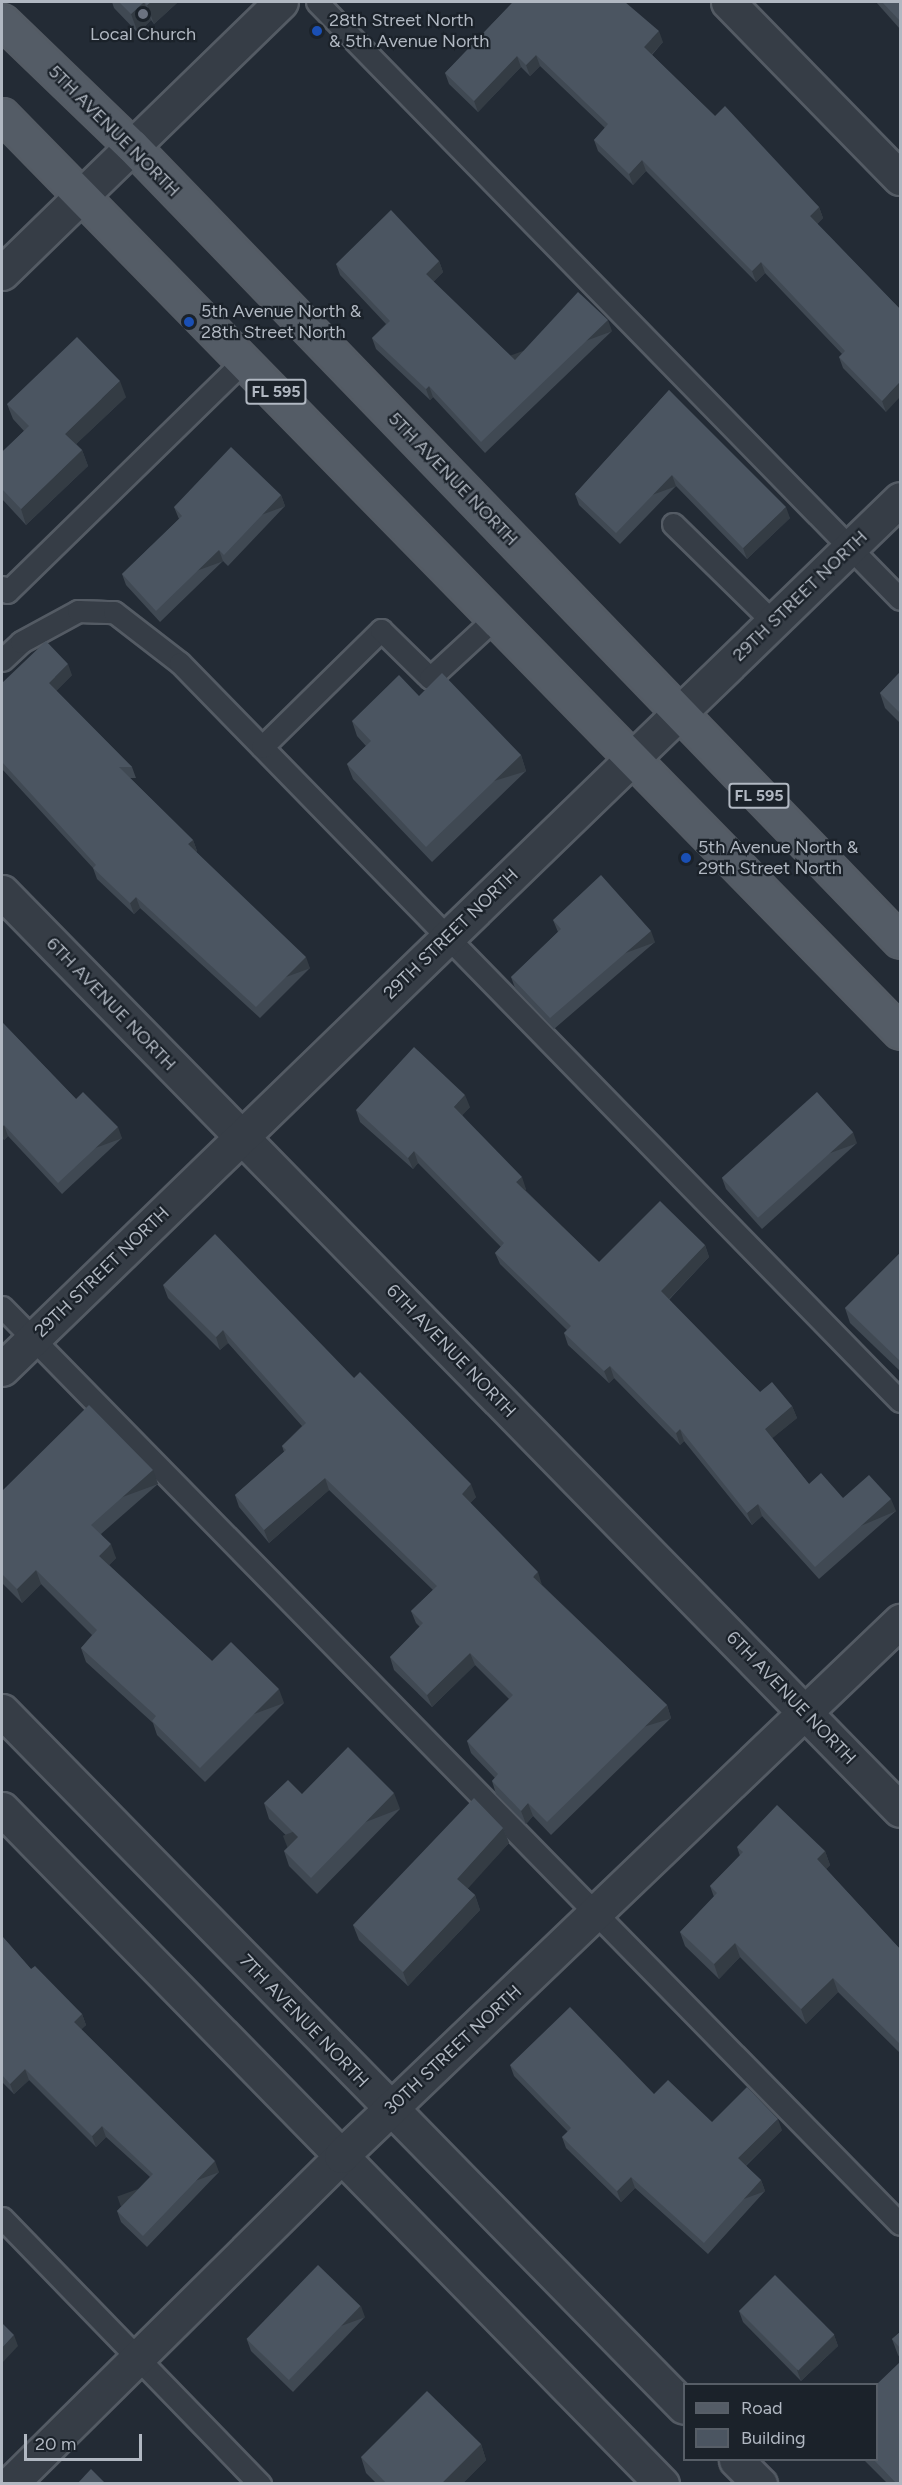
<!DOCTYPE html>
<style>
body{margin:0}
#map{position:relative;width:902px;height:2485px;overflow:hidden;background:#232b35;font-family:Figtree,sans-serif}
div>[style]{position:absolute}
.roads{filter:drop-shadow(2px 0 #545b64) drop-shadow(-2px 0 #545b64) drop-shadow(0 2px #545b64) drop-shadow(0 -2px #545b64)}
.service>*{height:21px;margin:-10.5px;padding:0 10.5px;transform-origin:10.5px;border-radius:10.5px;background:#363d46}
.minor>*{height:33px;margin:-16.5px;padding:0 16.5px;transform-origin:16.5px;border-radius:16.5px;background:#363d46}
.tertiary>*{height:33px;margin:-16.5px;padding:0 16.5px;transform-origin:16.5px;border-radius:16.5px;background:#363d46}
.primary>*{height:33px;margin:-16.5px;padding:0 16.5px;transform-origin:16.5px;border-radius:16.5px;background:#545c66}
.wall>*{inset:0;background:#404953}
.shaded-wall>*{inset:0;background:#343c44;transform-origin:0 0}
.building>*{inset:0;background:#4b5561;transform-origin:0 0}
.dots>*{width:16px;height:16px;translate:-50% -50%;box-sizing:border-box;border:3px solid #1b222a;border-radius:50%}
span{translate:-50% -50%;white-space:nowrap;text-align:center;line-height:1.15;-webkit-text-stroke:4.5px #1b222a;paint-order:stroke}
.shield-label span{padding:2px 4px;background:#1b222a;border:2px solid;border-radius:4px;-webkit-text-stroke-width:0}
.shield-label{font-size:16px;color:#b1b8c2;font-weight:700}
.poi-label{font-size:18px;color:#b1b8c2}
.left{translate:0 -50%;text-align:left}
.street-label{font-size:18px;color:#b1b8c2}
.frame{position:absolute;inset:0;border:3px solid #b1b8c2;pointer-events:none}
.legend{position:absolute;left:683px;top:2383px;width:195px;height:78px;box-sizing:border-box;background:#1b222a;border:2px solid #575e67;margin:0;padding:8px 10px;list-style:none;font-size:18px;color:#b1b8c2}
.legend li{display:flex;align-items:center;gap:12px;height:30px}
.legend b{width:30px;border:2px solid #575e67}
.scale{position:absolute;left:24px;top:2434px;width:118px;height:27px;box-sizing:border-box;border:3px solid #b1b8c2;border-top:0;padding-left:8px;font-size:18px;line-height:21px;white-space:nowrap;color:#b1b8c2;-webkit-text-stroke:4px #1b222a;paint-order:stroke}
</style>
<div id="map">
<div class="roads">
<div class="service">
<i style="left:317px;top:2px;width:834px;rotate:45.68deg"></i>
<i style="left:673px;top:524px;width:140px;rotate:44.4deg"></i>
<i style="left:2px;top:587px;width:7px;rotate:45deg"></i>
<i style="left:7px;top:592px;width:332px;rotate:-44.3deg"></i>
<i style="left:2px;top:660px;width:26px;rotate:-43deg"></i>
<i style="left:21px;top:642px;width:65px;rotate:-28.5deg"></i>
<i style="left:78px;top:611px;width:36px;rotate:2deg"></i>
<i style="left:114px;top:612px;width:83px;rotate:37.7deg"></i>
<i style="left:180px;top:663px;width:1031px;rotate:45.71deg"></i>
<i style="left:262px;top:747px;width:167px;rotate:-44.5deg"></i>
<i style="left:381px;top:630px;width:69px;rotate:44.4deg"></i>
<i style="left:430px;top:678px;width:90px;rotate:-42.7deg"></i>
<i style="left:2px;top:1307px;width:1283px;rotate:45.6deg"></i>
<i style="left:2px;top:2218px;width:371px;rotate:45.9deg"></i>
</div>
<div class="minor">
<i style="left:728px;top:2px;width:246px;rotate:45.7deg"></i>
<i style="left:2px;top:892px;width:1284px;rotate:45.63deg"></i>
<i style="left:2px;top:1369px;width:1250px;rotate:-44.09deg"></i>
<i style="left:2px;top:1711px;width:974px;rotate:45.58deg"></i>
<i style="left:2px;top:1809px;width:944px;rotate:45.64deg"></i>
<i style="left:736px;top:2460px;width:34px;rotate:45deg"></i>
<i style="left:10px;top:2484px;width:466px;rotate:-44.7deg"></i>
<i style="left:341px;top:2156px;width:774px;rotate:-43.74deg"></i>
</div>
<div class="tertiary">
<i style="left:2px;top:273px;width:389px;rotate:-44.2deg"></i>
</div>
<div class="primary">
<i style="left:2px;top:21px;width:180px;rotate:43.9deg"></i>
<i style="left:132px;top:146px;width:1105px;rotate:45.99deg"></i>
<i style="left:2px;top:115px;width:1283px;rotate:45.6deg"></i>
</div>
</div>
<div class="wall">
<i style="clip-path:polygon(112px 2px,178px 2px,154px 24px,151px 20px,138px 33px,114px 8px)"></i>
<i style="clip-path:polygon(513px 2px,663px 42px,652px 55px,715px 116px,819px 207px,823px 218px,817px 224px,900px 309px,886px 412px,843px 368px,839px 357px,842px 354px,765px 273px,756px 282px,646px 171px,633px 185px,598px 151px,594px 140px,605px 128px,540px 66px,530px 76px,521px 67px,478px 112px,449px 84px,445px 73px)"></i>
<i style="clip-path:polygon(876px 2px,900px 2px,900px 29px)"></i>
<i style="clip-path:polygon(439px 261px,443px 272px,433px 282px,515px 360px,612px 331px,485px 453px,433px 397px,430px 400px,376px 349px,372px 338px,386px 324px,340px 275px,336px 264px)"></i>
<i style="clip-path:polygon(669px 390px,790px 518px,747px 559px,676px 486px,620px 544px,579px 505px,575px 494px)"></i>
<i style="clip-path:polygon(126px 397px,76px 444px,82px 450px,88px 466px,26px 525px,2px 499px,2px 452px,24px 431px,13px 419px,7px 404px)"></i>
<i style="clip-path:polygon(281px 495px,285px 506px,228px 566px,223px 561px,160px 622px,126px 585px,122px 574px,179px 519px,174px 507px)"></i>
<i style="clip-path:polygon(900px 672px,900px 723px,885px 708px,880px 693px)"></i>
<i style="clip-path:polygon(72px 675px,56px 691px,132px 767px,136px 778px,130px 778px,193px 840px,197px 851px,196px 852px,310px 968px,260px 1018px,140px 908px,134px 914px,97px 879px,93px 868px,2px 769px,2px 683px)"></i>
<i style="clip-path:polygon(419px 696px,521px 755px,526px 771px,432px 862px,353px 779px,347px 764px,366px 746px,357px 736px,352px 721px)"></i>
<i style="clip-path:polygon(553px 920px,655px 942px,554px 1029px,515px 988px,511px 977px,558px 932px)"></i>
<i style="clip-path:polygon(2px 1022px,76px 1099px,122px 1138px,62px 1194px,8px 1136px,4px 1140px,2px 1137px)"></i>
<i style="clip-path:polygon(470px 1107px,462px 1115px,526px 1189px,525px 1190px,599px 1262px,705px 1245px,709px 1257px,669px 1300px,760px 1392px,792px 1406px,797px 1418px,772px 1438px,809px 1484px,843px 1498px,896px 1511px,819px 1579px,762px 1516px,752px 1525px,684px 1441px,680px 1445px,614px 1378px,609px 1383px,568px 1345px,564px 1333px,567px 1330px,500px 1264px,495px 1253px,501px 1247px,418px 1163px,413px 1169px,360px 1122px,356px 1110px)"></i>
<i style="clip-path:polygon(857px 1143px,762px 1229px,726px 1189px,722px 1178px)"></i>
<i style="clip-path:polygon(900px 1253px,900px 1371px,850px 1323px,845px 1308px)"></i>
<i style="clip-path:polygon(163px 1285px,354px 1378px,476px 1497px,470px 1503px,542px 1585px,667px 1705px,671px 1718px,551px 1835px,533px 1816px,526px 1824px,496px 1794px,492px 1781px,495px 1778px,471px 1753px,467px 1741px,509px 1699px,475px 1665px,432px 1707px,394px 1670px,390px 1657px,420px 1627px,416px 1623px,411px 1611px,433px 1590px,329px 1490px,269px 1543px,239px 1507px,235px 1495px,284px 1452px,282px 1446px,302px 1426px,228px 1343px,220px 1350px,168px 1298px)"></i>
<i style="clip-path:polygon(158px 1484px,101px 1534px,116px 1558px,109px 1565px,212px 1661px,284px 1703px,205px 1782px,157px 1735px,153px 1723px,86px 1662px,81px 1648px,92px 1635px,41px 1584px,22px 1603px,2px 1583px,2px 1491px)"></i>
<i style="clip-path:polygon(302px 1794px,400px 1809px,317px 1894px,289px 1866px,284px 1851px,293px 1842px,269px 1819px,264px 1803px)"></i>
<i style="clip-path:polygon(503px 1828px,509px 1843px,467px 1888px,475px 1895px,480px 1910px,408px 1986px,359px 1940px,353px 1925px)"></i>
<i style="clip-path:polygon(737px 1847px,825px 1851px,830px 1865px,826px 1869px,900px 1949px,900px 2053px,838px 1992px,806px 2024px,740px 1957px,719px 1979px,685px 1946px,680px 1932px,714px 1897px,710px 1886px,740px 1856px)"></i>
<i style="clip-path:polygon(2px 1936px,31px 1969px,82px 2014px,86px 2025px,81px 2029px,219px 2172px,147px 2247px,121px 2222px,117px 2211px,150px 2177px,106px 2137px,96px 2147px,29px 2080px,14px 2094px,2px 2082px)"></i>
<i style="clip-path:polygon(510px 2065px,654px 2094px,712px 2122px,782px 2130px,746px 2166px,761px 2180px,765px 2191px,708px 2254px,635px 2188px,621px 2202px,566px 2148px,562px 2137px,568px 2132px,514px 2076px)"></i>
<i style="clip-path:polygon(739px 2311px,834px 2335px,838px 2346px,801px 2381px,743px 2322px)"></i>
<i style="clip-path:polygon(365px 2317px,293px 2392px,251px 2351px,247px 2340px)"></i>
<i style="clip-path:polygon(900px 2332px,900px 2358px,898px 2355px,892px 2339px)"></i>
<i style="clip-path:polygon(481px 2444px,486px 2460px,462px 2484px,377px 2484px,366px 2473px,361px 2457px)"></i>
<i style="clip-path:polygon(864px 2460px,876px 2460px,900px 2484px,888px 2484px)"></i>
</div>
<div class="shaded-wall">
<i style="clip-path:polygon(144px 2px,151px 20px,138px 33px,131px 14px)"></i>
<i style="clip-path:polygon(151px 2px,178px 2px,154px 24px,147px 5px)"></i>
<i style="clip-path:polygon(659px 31px,663px 42px,648px 58px,644px 47px)"></i>
<i style="clip-path:polygon(536px 55px,540px 66px,530px 76px,526px 65px)"></i>
<i style="clip-path:polygon(517px 56px,521px 67px,478px 112px,474px 101px)"></i>
<i style="clip-path:polygon(642px 160px,646px 171px,633px 185px,629px 174px)"></i>
<i style="clip-path:polygon(819px 207px,823px 218px,814px 227px,810px 216px)"></i>
<i style="clip-path:polygon(439px 261px,443px 272px,430px 285px,426px 274px)"></i>
<i style="clip-path:polygon(761px 262px,765px 273px,756px 282px,752px 271px)"></i>
<i style="left:608px;top:320px;width:12px;height:176px;rotate:70deg"></i>
<i style="clip-path:polygon(120px 381px,126px 397px,71px 449px,65px 434px)"></i>
<i style="clip-path:polygon(900px 382px,900px 397px,886px 412px,882px 401px)"></i>
<i style="clip-path:polygon(429px 386px,433px 397px,430px 400px,426px 389px)"></i>
<i style="clip-path:polygon(82px 450px,88px 466px,26px 525px,21px 509px)"></i>
<i style="left:672px;top:475px;width:12px;height:81px;rotate:70deg"></i>
<i style="left:281px;top:495px;width:12px;height:83px;rotate:70deg"></i>
<i style="clip-path:polygon(786px 507px,790px 518px,747px 559px,743px 548px)"></i>
<i style="left:219px;top:550px;width:12px;height:88px;rotate:70deg"></i>
<i style="clip-path:polygon(68px 664px,72px 675px,53px 694px,49px 683px)"></i>
<i style="left:521px;top:755px;width:17px;height:132px;rotate:73deg"></i>
<i style="clip-path:polygon(193px 840px,197px 851px,192px 855px,188px 844px)"></i>
<i style="clip-path:polygon(136px 897px,140px 908px,134px 914px,130px 903px)"></i>
<i style="left:651px;top:931px;width:12px;height:133px;rotate:70deg"></i>
<i style="left:306px;top:957px;width:12px;height:71px;rotate:70deg"></i>
<i style="clip-path:polygon(465px 1095px,470px 1107px,459px 1119px,454px 1107px)"></i>
<i style="clip-path:polygon(4px 1125px,8px 1136px,4px 1140px,2px 1132px,2px 1127px)"></i>
<i style="left:118px;top:1127px;width:12px;height:82px;rotate:70deg"></i>
<i style="left:853px;top:1132px;width:12px;height:128px;rotate:70deg"></i>
<i style="clip-path:polygon(414px 1151px,418px 1163px,413px 1169px,408px 1158px)"></i>
<i style="clip-path:polygon(522px 1177px,526px 1189px,521px 1194px,516px 1182px)"></i>
<i style="clip-path:polygon(705px 1245px,709px 1257px,665px 1303px,661px 1291px)"></i>
<i style="clip-path:polygon(223px 1330px,228px 1343px,220px 1350px,216px 1337px)"></i>
<i style="clip-path:polygon(610px 1366px,614px 1378px,609px 1383px,604px 1371px)"></i>
<i style="clip-path:polygon(792px 1406px,797px 1418px,769px 1441px,765px 1429px)"></i>
<i style="clip-path:polygon(680px 1429px,684px 1441px,680px 1445px,676px 1433px)"></i>
<i style="left:153px;top:1470px;width:15px;height:83px;rotate:70deg"></i>
<i style="clip-path:polygon(325px 1478px,329px 1490px,269px 1543px,264px 1530px)"></i>
<i style="clip-path:polygon(471px 1484px,476px 1497px,466px 1507px,462px 1494px)"></i>
<i style="left:891px;top:1499px;width:13px;height:102px;rotate:67deg"></i>
<i style="clip-path:polygon(758px 1504px,762px 1516px,752px 1525px,747px 1513px)"></i>
<i style="clip-path:polygon(111px 1544px,116px 1558px,104px 1570px,99px 1556px)"></i>
<i style="clip-path:polygon(36px 1570px,41px 1584px,22px 1603px,17px 1589px)"></i>
<i style="clip-path:polygon(538px 1572px,542px 1585px,533px 1577px)"></i>
<i style="clip-path:polygon(470px 1653px,475px 1665px,432px 1707px,427px 1695px)"></i>
<i style="left:279px;top:1689px;width:15px;height:112px;rotate:70deg"></i>
<i style="left:667px;top:1705px;width:14px;height:168px;rotate:73deg"></i>
<i style="left:394px;top:1793px;width:17px;height:119px;rotate:69deg"></i>
<i style="clip-path:polygon(528px 1803px,533px 1816px,526px 1824px,521px 1811px)"></i>
<i style="clip-path:polygon(503px 1828px,509px 1843px,463px 1894px,457px 1879px)"></i>
<i style="clip-path:polygon(825px 1851px,830px 1865px,822px 1873px,817px 1859px)"></i>
<i style="clip-path:polygon(475px 1895px,480px 1910px,408px 1986px,403px 1972px)"></i>
<i style="clip-path:polygon(735px 1943px,740px 1957px,719px 1979px,714px 1964px)"></i>
<i style="clip-path:polygon(833px 1978px,838px 1992px,806px 2024px,801px 2009px)"></i>
<i style="clip-path:polygon(82px 2014px,86px 2025px,78px 2033px,74px 2022px)"></i>
<i style="clip-path:polygon(25px 2069px,29px 2080px,14px 2094px,10px 2084px)"></i>
<i style="clip-path:polygon(778px 2119px,782px 2130px,742px 2169px,738px 2158px)"></i>
<i style="clip-path:polygon(102px 2126px,106px 2137px,96px 2147px,92px 2136px)"></i>
<i style="left:215px;top:2161px;width:12px;height:104px;rotate:70deg"></i>
<i style="clip-path:polygon(631px 2177px,635px 2188px,621px 2202px,617px 2191px)"></i>
<i style="left:761px;top:2180px;width:12px;height:85px;rotate:70deg"></i>
<i style="left:361px;top:2306px;width:12px;height:104px;rotate:70deg"></i>
<i style="clip-path:polygon(14px 2335px,18px 2346px,2px 2363px,2px 2348px)"></i>
<i style="clip-path:polygon(834px 2335px,838px 2346px,801px 2381px,797px 2370px)"></i>
<i style="clip-path:polygon(481px 2444px,486px 2460px,462px 2484px,441px 2484px)"></i>
</div>
<div class="building">
<i style="clip-path:polygon(119px 2px,144px 2px,131px 14px)"></i>
<i style="clip-path:polygon(144px 2px,151px 2px,147px 5px)"></i>
<i style="clip-path:polygon(513px 2px,625px 2px,659px 31px,644px 47px,715px 116px,725px 106px,819px 207px,810px 216px,900px 309px,900px 382px,882px 401px,839px 357px,845px 351px,761px 262px,752px 271px,642px 160px,629px 174px,594px 140px,608px 124px,536px 55px,526px 65px,517px 56px,474px 101px,445px 73px)"></i>
<i style="clip-path:polygon(882px 2px,900px 2px,900px 21px)"></i>
<i style="clip-path:polygon(391px 210px,439px 261px,426px 274px,515px 360px,578px 292px,608px 320px,481px 442px,429px 386px,426px 389px,372px 338px,390px 321px,336px 264px)"></i>
<i style="clip-path:polygon(77px 337px,120px 381px,65px 434px,82px 450px,21px 509px,2px 489px,2px 452px,29px 426px,7px 404px)"></i>
<i style="clip-path:polygon(669px 390px,786px 507px,743px 548px,672px 475px,616px 533px,575px 494px)"></i>
<i style="clip-path:polygon(231px 447px,281px 495px,224px 555px,219px 550px,156px 611px,122px 574px,182px 516px,174px 507px)"></i>
<i style="clip-path:polygon(46px 641px,68px 664px,49px 683px,132px 767px,119px 767px,193px 840px,188px 844px,306px 957px,256px 1007px,136px 897px,130px 903px,93px 868px,96px 865px,2px 762px,2px 683px)"></i>
<i style="clip-path:polygon(900px 672px,900px 713px,880px 693px)"></i>
<i style="clip-path:polygon(442px 673px,521px 755px,426px 847px,347px 764px,371px 741px,352px 721px,399px 675px,419px 696px)"></i>
<i style="clip-path:polygon(601px 875px,651px 931px,550px 1018px,511px 977px,561px 929px,553px 920px)"></i>
<i style="clip-path:polygon(2px 1022px,76px 1099px,83px 1092px,118px 1127px,58px 1183px,4px 1125px,2px 1127px)"></i>
<i style="clip-path:polygon(414px 1047px,465px 1095px,454px 1107px,522px 1177px,516px 1182px,599px 1262px,660px 1201px,705px 1245px,661px 1291px,760px 1392px,772px 1382px,792px 1406px,765px 1429px,809px 1484px,821px 1473px,843px 1498px,869px 1475px,891px 1499px,815px 1567px,758px 1504px,747px 1513px,680px 1429px,676px 1433px,610px 1366px,604px 1371px,564px 1333px,571px 1326px,495px 1253px,504px 1243px,414px 1151px,408px 1158px,356px 1110px)"></i>
<i style="left:817px;top:1092px;width:54px;height:128px;rotate:48deg"></i>
<i style="clip-path:polygon(215px 1234px,354px 1378px,360px 1372px,471px 1484px,462px 1494px,538px 1572px,533px 1577px,667px 1705px,547px 1822px,528px 1803px,521px 1811px,492px 1781px,498px 1774px,467px 1741px,513px 1695px,470px 1653px,427px 1695px,390px 1657px,423px 1623px,411px 1611px,437px 1586px,325px 1478px,264px 1530px,235px 1495px,286px 1450px,282px 1446px,306px 1423px,223px 1330px,216px 1337px,163px 1285px)"></i>
<i style="clip-path:polygon(900px 1253px,900px 1361px,845px 1308px)"></i>
<i style="clip-path:polygon(89px 1405px,153px 1470px,91px 1525px,111px 1544px,99px 1556px,212px 1661px,231px 1642px,279px 1689px,200px 1768px,152px 1721px,156px 1716px,81px 1648px,97px 1630px,36px 1570px,17px 1589px,2px 1574px,2px 1491px)"></i>
<i style="clip-path:polygon(348px 1747px,394px 1793px,311px 1878px,284px 1851px,298px 1837px,264px 1803px,288px 1780px,302px 1794px)"></i>
<i style="clip-path:polygon(474px 1798px,503px 1828px,457px 1879px,475px 1895px,403px 1972px,353px 1925px)"></i>
<i style="clip-path:polygon(777px 1805px,825px 1851px,817px 1859px,900px 1949px,900px 2044px,833px 1978px,801px 2009px,735px 1943px,714px 1964px,680px 1932px,717px 1893px,710px 1886px,743px 1852px,737px 1847px)"></i>
<i style="clip-path:polygon(2px 1936px,31px 1969px,35px 1966px,82px 2014px,74px 2022px,215px 2161px,143px 2236px,117px 2211px,153px 2174px,102px 2126px,92px 2136px,25px 2069px,10px 2084px,2px 2075px)"></i>
<i style="clip-path:polygon(570px 2007px,654px 2094px,668px 2080px,712px 2122px,747px 2087px,778px 2119px,738px 2158px,761px 2180px,704px 2243px,631px 2177px,617px 2191px,562px 2137px,571px 2128px,510px 2065px)"></i>
<i style="left:318px;top:2265px;width:59px;height:103px;rotate:44deg"></i>
<i style="left:775px;top:2275px;width:84px;height:51px;rotate:45deg"></i>
<i style="clip-path:polygon(2px 2323px,14px 2335px,2px 2348px)"></i>
<i style="clip-path:polygon(900px 2332px,900px 2348px,892px 2339px)"></i>
<i style="clip-path:polygon(900px 2362px,900px 2484px,897px 2484px,874px 2460px,876px 2460px,876px 2385px)"></i>
<i style="clip-path:polygon(427px 2391px,481px 2444px,441px 2484px,387px 2484px,361px 2457px)"></i>
<i style="clip-path:polygon(91px 2469px,106px 2484px,77px 2484px)"></i>
</div>
<div class="dots">
<i style="left:143px;top:14px;background:#6b7280"></i>
<i style="left:317px;top:31px;background:#1a4fb4"></i>
<i style="left:189px;top:322px;background:#1a4fb4"></i>
<i style="left:686px;top:858px;background:#1a4fb4"></i>
</div>
<div class="shield-label">
<span style="left:276px;top:392px">FL 595</span>
<span style="left:759px;top:796px">FL 595</span>
</div>
<div class="poi-label">
<span class="left" style="left:329px;top:31px">28th Street North<br>&amp; 5th Avenue North</span>
<span style="left:143px;top:34px">Local Church</span>
<span class="left" style="left:201px;top:322px">5th Avenue North &amp;<br>28th Street North</span>
<span class="left" style="left:698px;top:858px">5th Avenue North &amp;<br>29th Street North</span>
</div>
<div class="street-label">
<span style="left:114px;top:131px;rotate:45deg">5TH AVENUE NORTH</span>
<span style="left:453px;top:479px;rotate:46deg">5TH AVENUE NORTH</span>
<span style="left:800px;top:596px;rotate:-44deg">29TH STREET NORTH</span>
<span style="left:451px;top:934px;rotate:-44deg">29TH STREET NORTH</span>
<span style="left:111px;top:1004px;rotate:46deg">6TH AVENUE NORTH</span>
<span style="left:102px;top:1272px;rotate:-44deg">29TH STREET NORTH</span>
<span style="left:451px;top:1351px;rotate:46deg">6TH AVENUE NORTH</span>
<span style="left:791px;top:1698px;rotate:46deg">6TH AVENUE NORTH</span>
<span style="left:304px;top:2021px;rotate:46deg">7TH AVENUE NORTH</span>
<span style="left:453px;top:2050px;rotate:-43deg">30TH STREET NORTH</span>
</div>
<div class="frame"></div>
<ul class="legend">
<li><b style="height:8px;background:#545c66"></b>Road</li>
<li><b style="height:16px;background:#4b5561"></b>Building</li>
</ul>
<div class="scale">20 m</div>
</div>
